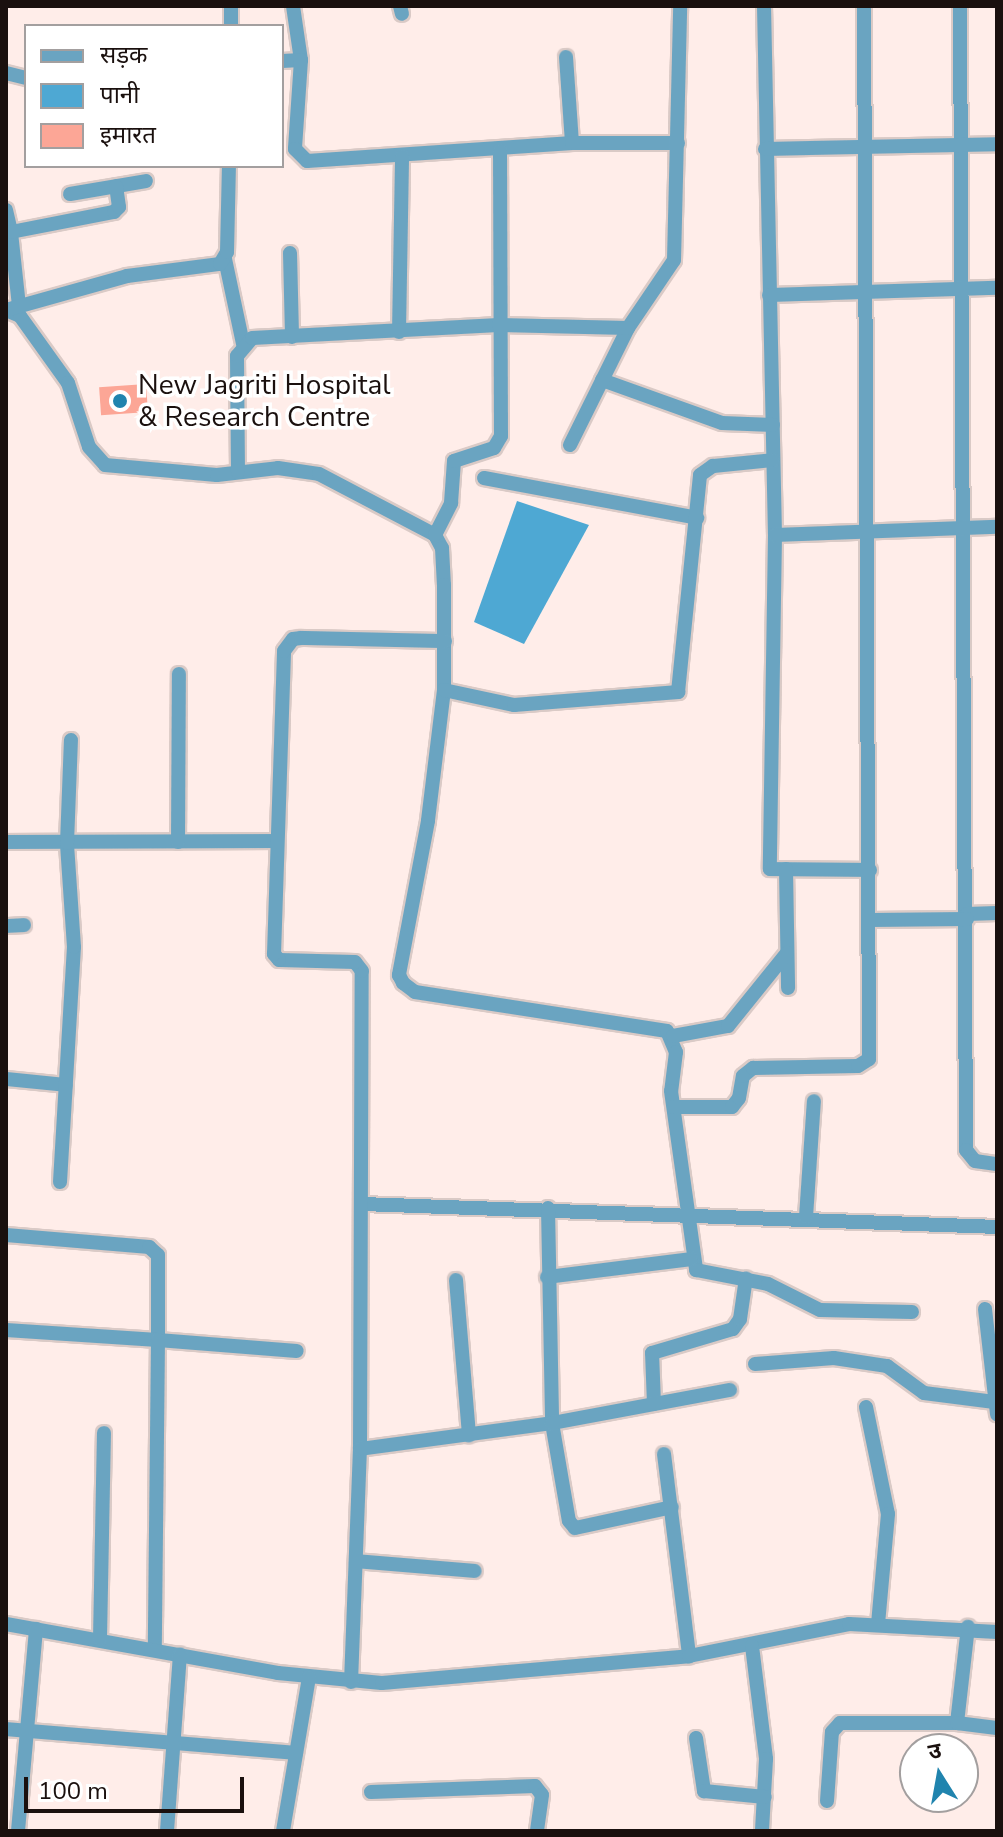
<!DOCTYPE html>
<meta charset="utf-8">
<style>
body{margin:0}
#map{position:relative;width:1003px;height:1837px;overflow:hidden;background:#ffede9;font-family:"Nunito Sans","Noto Sans Devanagari",sans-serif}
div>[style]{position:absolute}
.water>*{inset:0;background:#4ea8d3}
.building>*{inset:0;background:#fca696;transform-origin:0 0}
.roads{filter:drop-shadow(2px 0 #dacac6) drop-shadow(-2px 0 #dacac6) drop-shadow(0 2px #dacac6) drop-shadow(0 -2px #dacac6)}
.street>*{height:14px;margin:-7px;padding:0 7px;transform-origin:7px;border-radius:7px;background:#6aa4c1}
.dots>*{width:22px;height:22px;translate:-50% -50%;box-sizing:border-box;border:4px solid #fff;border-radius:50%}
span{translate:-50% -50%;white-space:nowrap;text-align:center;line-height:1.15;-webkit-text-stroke:7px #fff;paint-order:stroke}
.poi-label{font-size:28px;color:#1a100e}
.left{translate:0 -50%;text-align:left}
.frame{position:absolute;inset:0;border:8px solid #1a100e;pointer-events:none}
.legend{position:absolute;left:24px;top:24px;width:260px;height:144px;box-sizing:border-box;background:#fff;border:2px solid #a39f9f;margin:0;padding:10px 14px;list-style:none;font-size:24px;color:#1a100e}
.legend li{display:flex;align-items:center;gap:16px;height:40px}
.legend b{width:40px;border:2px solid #a39f9f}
.north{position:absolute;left:899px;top:1733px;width:80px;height:80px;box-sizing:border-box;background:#fff;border:2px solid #a39f9f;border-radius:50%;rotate:349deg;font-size:22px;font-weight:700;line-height:32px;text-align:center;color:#1a100e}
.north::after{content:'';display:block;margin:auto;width:28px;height:36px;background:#2084ae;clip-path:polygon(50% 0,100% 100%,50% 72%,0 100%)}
.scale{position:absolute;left:24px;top:1777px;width:220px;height:36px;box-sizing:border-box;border:4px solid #1a100e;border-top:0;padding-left:10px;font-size:24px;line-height:28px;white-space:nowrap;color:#1a100e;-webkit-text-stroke:6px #fff;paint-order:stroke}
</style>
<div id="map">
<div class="water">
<i style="clip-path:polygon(517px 501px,589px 525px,524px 644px,474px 622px)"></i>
</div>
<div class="building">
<i style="left:146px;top:384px;width:28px;height:47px;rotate:86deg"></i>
</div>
<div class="roads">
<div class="street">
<i style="left:231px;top:6px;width:20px;rotate:90deg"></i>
<i style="left:293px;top:6px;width:55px;rotate:81.6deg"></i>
<i style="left:400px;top:6px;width:8px;rotate:76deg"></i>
<i style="left:764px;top:6px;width:529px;rotate:88.81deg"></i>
<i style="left:775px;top:535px;width:334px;rotate:90.9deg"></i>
<i style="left:770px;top:869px;width:100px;rotate:0.6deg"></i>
<i style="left:960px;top:6px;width:1144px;rotate:89.7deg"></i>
<i style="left:966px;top:1150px;width:14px;rotate:51deg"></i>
<i style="left:975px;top:1161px;width:22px;rotate:8deg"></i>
<i style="left:566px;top:57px;width:86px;rotate:86deg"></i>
<i style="left:282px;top:61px;width:19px;rotate:-3deg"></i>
<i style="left:301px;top:60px;width:89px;rotate:93.9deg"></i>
<i style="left:295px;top:149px;width:17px;rotate:45deg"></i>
<i style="left:307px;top:161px;width:266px;rotate:-3.9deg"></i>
<i style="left:572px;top:143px;width:106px"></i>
<i style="left:6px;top:73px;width:21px;rotate:14deg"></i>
<i style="left:765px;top:149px;width:232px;rotate:-1.2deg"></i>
<i style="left:70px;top:194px;width:77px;rotate:-9.7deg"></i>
<i style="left:6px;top:210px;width:23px;rotate:77deg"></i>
<i style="left:290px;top:253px;width:84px;rotate:88.6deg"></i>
<i style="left:225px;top:259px;width:87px;rotate:78deg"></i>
<i style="left:769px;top:295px;width:228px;rotate:-1.8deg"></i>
<i style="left:19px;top:306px;width:74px;rotate:-96.2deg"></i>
<i style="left:11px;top:232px;width:105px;rotate:-11deg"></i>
<i style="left:114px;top:212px;width:7px;rotate:-45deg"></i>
<i style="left:119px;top:207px;width:21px;rotate:-98deg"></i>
<i style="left:6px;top:310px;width:15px;rotate:23deg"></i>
<i style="left:20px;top:316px;width:82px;rotate:54.4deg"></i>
<i style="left:68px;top:383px;width:67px;rotate:71.8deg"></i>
<i style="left:89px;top:447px;width:24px;rotate:48deg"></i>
<i style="left:105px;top:465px;width:112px;rotate:5.1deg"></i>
<i style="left:217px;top:475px;width:61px;rotate:-6.5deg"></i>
<i style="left:278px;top:468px;width:41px;rotate:8.3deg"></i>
<i style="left:319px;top:474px;width:131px;rotate:27.7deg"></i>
<i style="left:435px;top:535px;width:15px;rotate:62deg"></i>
<i style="left:442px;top:548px;width:37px;rotate:87deg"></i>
<i style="left:444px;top:585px;width:105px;rotate:90deg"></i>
<i style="left:444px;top:690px;width:132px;rotate:97deg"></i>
<i style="left:428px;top:821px;width:157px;rotate:100.7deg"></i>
<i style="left:399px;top:975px;width:9px;rotate:63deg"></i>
<i style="left:403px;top:983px;width:15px;rotate:37deg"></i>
<i style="left:415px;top:992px;width:255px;rotate:8.8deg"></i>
<i style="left:667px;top:1031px;width:23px;rotate:67deg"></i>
<i style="left:676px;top:1052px;width:39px;rotate:97deg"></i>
<i style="left:671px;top:1091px;width:181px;rotate:82deg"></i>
<i style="left:696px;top:1270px;width:73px;rotate:11deg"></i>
<i style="left:768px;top:1284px;width:58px;rotate:26.6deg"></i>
<i style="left:820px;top:1310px;width:92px;rotate:1.2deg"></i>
<i style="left:6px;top:310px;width:126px;rotate:-15.7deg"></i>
<i style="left:127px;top:276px;width:94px;rotate:-7.4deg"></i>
<i style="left:220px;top:264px;width:14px;rotate:-60deg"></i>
<i style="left:227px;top:252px;width:86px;rotate:-88.7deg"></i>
<i style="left:399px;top:332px;width:176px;rotate:-89deg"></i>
<i style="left:602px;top:380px;width:127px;rotate:19.7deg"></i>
<i style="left:722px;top:423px;width:51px;rotate:2.2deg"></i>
<i style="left:570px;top:445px;width:131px;rotate:-63.6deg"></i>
<i style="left:628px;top:328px;width:82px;rotate:-55.9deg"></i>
<i style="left:674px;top:260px;width:254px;rotate:-88.6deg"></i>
<i style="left:238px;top:472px;width:116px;rotate:-90.5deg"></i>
<i style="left:237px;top:356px;width:23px;rotate:-50deg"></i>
<i style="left:252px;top:338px;width:247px;rotate:-3deg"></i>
<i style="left:499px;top:325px;width:129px;rotate:1.3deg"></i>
<i style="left:484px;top:478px;width:217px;rotate:10.6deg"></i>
<i style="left:435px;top:535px;width:36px;rotate:-63deg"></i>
<i style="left:451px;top:503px;width:42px;rotate:-85.9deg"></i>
<i style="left:454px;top:461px;width:42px;rotate:-18deg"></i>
<i style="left:494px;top:448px;width:14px;rotate:-60deg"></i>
<i style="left:501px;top:436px;width:285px;rotate:-90.2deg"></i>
<i style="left:775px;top:535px;width:222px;rotate:-2.1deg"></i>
<i style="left:444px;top:690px;width:72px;rotate:12.1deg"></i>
<i style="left:514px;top:705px;width:165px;rotate:-4.5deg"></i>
<i style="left:678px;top:692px;width:218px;rotate:-84.2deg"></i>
<i style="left:700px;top:475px;width:16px;rotate:-35deg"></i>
<i style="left:713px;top:466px;width:60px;rotate:-5.7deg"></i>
<i style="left:6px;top:842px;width:270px;rotate:-0.2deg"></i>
<i style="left:178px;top:842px;width:168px;rotate:-89.7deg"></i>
<i style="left:786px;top:869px;width:119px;rotate:89deg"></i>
<i style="left:967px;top:914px;width:30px;rotate:-2deg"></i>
<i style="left:870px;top:920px;width:97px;rotate:-0.6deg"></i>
<i style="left:6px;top:926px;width:18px;rotate:-3deg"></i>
<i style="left:673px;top:1036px;width:56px;rotate:-10.3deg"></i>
<i style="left:728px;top:1026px;width:94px;rotate:-51.1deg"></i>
<i style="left:6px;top:1079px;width:60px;rotate:5.7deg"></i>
<i style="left:674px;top:1107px;width:58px"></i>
<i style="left:732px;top:1107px;width:11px;rotate:-52deg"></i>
<i style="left:739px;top:1098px;width:22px;rotate:-80deg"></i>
<i style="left:743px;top:1076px;width:13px;rotate:-39deg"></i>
<i style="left:753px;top:1068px;width:105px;rotate:-1.1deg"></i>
<i style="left:858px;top:1066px;width:13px;rotate:-32deg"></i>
<i style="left:869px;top:1059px;width:1053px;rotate:-90.27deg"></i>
<i style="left:60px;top:1182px;width:235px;rotate:-86.6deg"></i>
<i style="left:74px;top:947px;width:104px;rotate:-93.9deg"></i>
<i style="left:67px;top:843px;width:103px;rotate:-87.8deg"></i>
<i style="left:362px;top:1204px;width:635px;rotate:2.07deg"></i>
<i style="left:548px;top:1208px;width:215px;rotate:88.9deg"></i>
<i style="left:552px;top:1423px;width:99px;rotate:80.2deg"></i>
<i style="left:569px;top:1521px;width:9px;rotate:49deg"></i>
<i style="left:575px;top:1528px;width:99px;rotate:-12.2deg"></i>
<i style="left:806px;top:1217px;width:116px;rotate:-86.1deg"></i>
<i style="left:6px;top:1235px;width:144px;rotate:4.8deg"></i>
<i style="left:149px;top:1247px;width:12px;rotate:42deg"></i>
<i style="left:158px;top:1255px;width:85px;rotate:90deg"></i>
<i style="left:158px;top:1340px;width:139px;rotate:4.5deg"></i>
<i style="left:547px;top:1277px;width:145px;rotate:-7.1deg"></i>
<i style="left:456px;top:1280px;width:156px;rotate:85.2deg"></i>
<i style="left:985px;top:1309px;width:106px;rotate:83.5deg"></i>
<i style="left:6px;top:1330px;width:152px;rotate:3.8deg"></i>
<i style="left:158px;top:1340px;width:308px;rotate:90.6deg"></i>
<i style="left:755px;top:1364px;width:79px;rotate:-4.3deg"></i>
<i style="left:834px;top:1358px;width:54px;rotate:8.6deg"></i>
<i style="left:887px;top:1366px;width:46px;rotate:36.1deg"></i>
<i style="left:924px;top:1393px;width:71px;rotate:7.3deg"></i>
<i style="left:654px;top:1404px;width:51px;rotate:-92.2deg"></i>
<i style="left:652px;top:1353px;width:84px;rotate:-16.5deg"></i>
<i style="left:733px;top:1329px;width:12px;rotate:-55deg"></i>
<i style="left:740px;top:1319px;width:41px;rotate:-81.7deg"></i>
<i style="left:866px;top:1407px;width:109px;rotate:78.4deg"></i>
<i style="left:888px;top:1514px;width:110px;rotate:95.2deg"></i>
<i style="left:360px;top:1449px;width:478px;rotate:-89.8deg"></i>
<i style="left:362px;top:971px;width:11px;rotate:-128deg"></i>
<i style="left:355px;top:962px;width:76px;rotate:-178.5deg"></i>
<i style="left:279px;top:960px;width:8px;rotate:-130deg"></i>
<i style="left:274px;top:954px;width:303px;rotate:-88.1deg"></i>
<i style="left:284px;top:651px;width:15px;rotate:-53deg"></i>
<i style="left:293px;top:639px;width:8px;rotate:-7deg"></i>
<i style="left:301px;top:638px;width:144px;rotate:1.2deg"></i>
<i style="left:664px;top:1454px;width:204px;rotate:82.9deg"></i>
<i style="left:356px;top:1561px;width:119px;rotate:4.8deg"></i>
<i style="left:6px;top:1624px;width:276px;rotate:10.2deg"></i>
<i style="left:278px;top:1673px;width:104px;rotate:5.5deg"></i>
<i style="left:382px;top:1683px;width:308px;rotate:-5deg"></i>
<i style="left:689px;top:1656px;width:163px;rotate:-11.3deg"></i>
<i style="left:849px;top:1624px;width:148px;rotate:3.1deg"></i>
<i style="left:100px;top:1639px;width:206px;rotate:-88.9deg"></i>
<i style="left:752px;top:1646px;width:114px;rotate:82.9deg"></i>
<i style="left:766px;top:1759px;width:72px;rotate:93.2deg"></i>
<i style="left:351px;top:1682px;width:233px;rotate:-87.8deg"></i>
<i style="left:360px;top:1449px;width:194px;rotate:-7.7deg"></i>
<i style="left:552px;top:1423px;width:181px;rotate:-10.5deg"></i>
<i style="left:957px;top:1723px;width:97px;rotate:-83.5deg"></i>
<i style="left:6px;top:1729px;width:291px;rotate:4.7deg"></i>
<i style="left:696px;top:1738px;width:54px;rotate:81.4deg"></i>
<i style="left:704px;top:1791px;width:61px;rotate:5.6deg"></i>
<i style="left:371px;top:1792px;width:164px;rotate:-2.1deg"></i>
<i style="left:535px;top:1786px;width:11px;rotate:52deg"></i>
<i style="left:542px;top:1795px;width:36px;rotate:98deg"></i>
<i style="left:827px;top:1801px;width:69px;rotate:-85.9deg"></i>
<i style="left:832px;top:1732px;width:12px;rotate:-48deg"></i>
<i style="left:840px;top:1723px;width:117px"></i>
<i style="left:957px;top:1723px;width:40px;rotate:7.1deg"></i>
<i style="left:18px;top:1831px;width:203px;rotate:-84.9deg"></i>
<i style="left:167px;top:1831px;width:177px;rotate:-85.8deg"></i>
<i style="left:283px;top:1831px;width:156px;rotate:-80.4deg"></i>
</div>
</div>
<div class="dots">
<i style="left:120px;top:401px;background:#2084ae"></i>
</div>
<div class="poi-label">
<span class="left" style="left:138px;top:401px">New Jagriti Hospital<br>&amp; Research Centre</span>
</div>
<div class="frame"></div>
<ul class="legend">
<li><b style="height:10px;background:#6aa4c1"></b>सड़क</li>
<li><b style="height:22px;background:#4ea8d3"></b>पानी</li>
<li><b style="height:22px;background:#fca696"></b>इमारत</li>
</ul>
<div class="north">उ</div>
<div class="scale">100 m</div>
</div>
